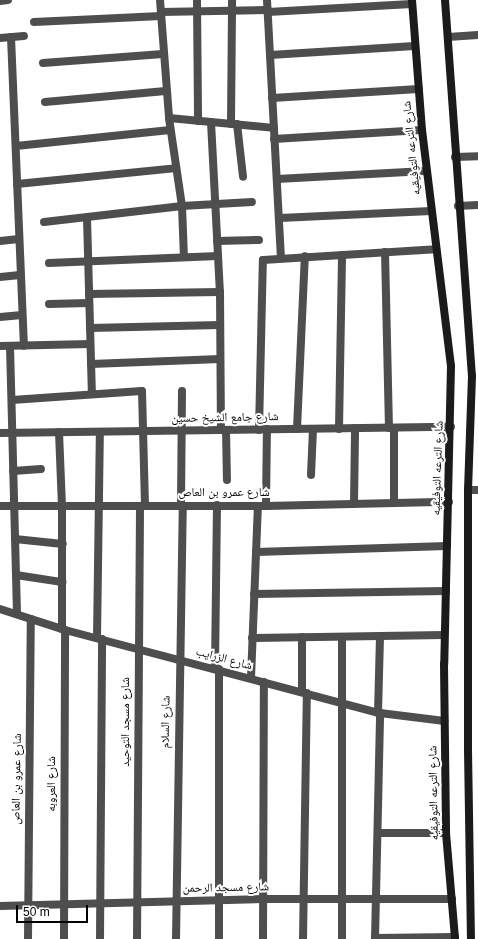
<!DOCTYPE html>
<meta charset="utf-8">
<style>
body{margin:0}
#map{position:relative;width:478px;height:939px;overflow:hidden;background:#fff;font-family:Helvetica,"Noto Naskh Arabic",sans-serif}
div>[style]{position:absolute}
.street>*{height:8px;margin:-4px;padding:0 4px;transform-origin:4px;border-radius:4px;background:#4e4e4e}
.secondary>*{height:8px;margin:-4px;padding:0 4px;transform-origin:4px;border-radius:4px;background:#1b1b1b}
span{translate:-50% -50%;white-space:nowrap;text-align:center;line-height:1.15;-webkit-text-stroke:4px #fff;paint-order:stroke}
.street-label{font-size:12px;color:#000}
.scale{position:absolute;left:16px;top:905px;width:72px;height:18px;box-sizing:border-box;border:2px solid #000;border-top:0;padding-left:5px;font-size:12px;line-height:14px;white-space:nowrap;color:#000;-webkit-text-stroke:3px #fff;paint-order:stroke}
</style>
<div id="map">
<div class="street">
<i style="left:160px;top:0;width:118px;rotate:85.6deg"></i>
<i style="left:169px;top:118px;width:89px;rotate:81.6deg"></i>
<i style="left:182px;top:206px;width:51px;rotate:87.8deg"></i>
<i style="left:197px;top:0;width:121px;rotate:89.5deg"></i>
<i style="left:267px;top:0;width:257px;rotate:86.9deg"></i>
<i style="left:0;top:1px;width:8px;rotate:-7deg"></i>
<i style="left:161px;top:12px;width:107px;rotate:-1.1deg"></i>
<i style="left:268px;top:12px;width:144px;rotate:-3.2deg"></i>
<i style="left:34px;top:22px;width:127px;rotate:-2.7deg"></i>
<i style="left:11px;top:37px;width:309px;rotate:87.6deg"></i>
<i style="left:448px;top:37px;width:30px;rotate:-4deg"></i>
<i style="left:0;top:38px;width:24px;rotate:-5deg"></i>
<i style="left:270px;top:55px;width:145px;rotate:-3.6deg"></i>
<i style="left:43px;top:63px;width:120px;rotate:-4.3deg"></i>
<i style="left:272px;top:98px;width:147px;rotate:-3.5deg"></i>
<i style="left:45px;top:102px;width:121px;rotate:-5.2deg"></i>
<i style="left:169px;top:118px;width:105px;rotate:5.4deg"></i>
<i style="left:211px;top:122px;width:170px;rotate:87deg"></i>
<i style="left:220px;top:292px;width:138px;rotate:89.6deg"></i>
<i style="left:231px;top:124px;width:124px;rotate:-89.5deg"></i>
<i style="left:237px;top:124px;width:53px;rotate:83.5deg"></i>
<i style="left:274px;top:139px;width:148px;rotate:-3.5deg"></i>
<i style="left:16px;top:146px;width:155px;rotate:-5.9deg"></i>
<i style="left:455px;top:157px;width:23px;rotate:-2deg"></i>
<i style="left:277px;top:179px;width:149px;rotate:-3.1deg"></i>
<i style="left:17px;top:184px;width:160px;rotate:-5.7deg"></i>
<i style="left:458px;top:206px;width:20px;rotate:-3deg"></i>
<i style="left:87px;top:218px;width:175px;rotate:88.4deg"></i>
<i style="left:280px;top:218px;width:151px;rotate:-2.7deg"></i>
<i style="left:44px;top:222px;width:139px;rotate:-6.6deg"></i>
<i style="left:182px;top:206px;width:70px;rotate:-3.3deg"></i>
<i style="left:0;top:241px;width:19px;rotate:-6deg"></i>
<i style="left:217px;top:241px;width:42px;rotate:-1.4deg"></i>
<i style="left:385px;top:252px;width:176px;rotate:88.7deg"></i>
<i style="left:49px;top:263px;width:169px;rotate:-2.4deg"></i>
<i style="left:0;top:277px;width:20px;rotate:-6deg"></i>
<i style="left:89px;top:294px;width:131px;rotate:-0.9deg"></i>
<i style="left:49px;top:304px;width:40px;rotate:-1.4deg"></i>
<i style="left:0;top:317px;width:22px;rotate:-5deg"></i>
<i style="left:90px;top:328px;width:130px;rotate:-1.3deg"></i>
<i style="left:0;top:346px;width:90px;rotate:-1.3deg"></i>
<i style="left:10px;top:346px;width:268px;rotate:88.5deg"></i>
<i style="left:91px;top:364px;width:129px;rotate:-2.2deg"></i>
<i style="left:12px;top:400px;width:130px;rotate:-4deg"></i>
<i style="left:142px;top:391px;width:114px;rotate:88.5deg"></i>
<i style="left:394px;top:428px;width:75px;rotate:90deg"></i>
<i style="left:297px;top:429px;width:173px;rotate:-87.4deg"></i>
<i style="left:339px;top:429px;width:174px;rotate:-89deg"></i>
<i style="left:226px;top:430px;width:50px;rotate:88.9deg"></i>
<i style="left:259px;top:430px;width:170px;rotate:-88.7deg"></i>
<i style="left:263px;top:260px;width:173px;rotate:-3.6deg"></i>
<i style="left:59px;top:432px;width:74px;rotate:87.7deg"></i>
<i style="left:62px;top:506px;width:123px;rotate:90deg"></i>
<i style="left:0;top:433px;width:451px;rotate:-0.8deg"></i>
<i style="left:13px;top:471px;width:28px;rotate:-4deg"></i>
<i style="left:311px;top:475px;width:46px;rotate:-87.5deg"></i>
<i style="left:468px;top:490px;width:10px"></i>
<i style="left:354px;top:504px;width:76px;rotate:-89.2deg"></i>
<i style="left:181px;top:505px;width:114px;rotate:-89.5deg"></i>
<i style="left:0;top:506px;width:266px"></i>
<i style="left:266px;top:506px;width:183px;rotate:-1.3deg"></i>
<i style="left:266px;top:506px;width:77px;rotate:-89.3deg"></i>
<i style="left:15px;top:539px;width:48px;rotate:5.9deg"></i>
<i style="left:256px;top:552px;width:191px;rotate:-1.8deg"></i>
<i style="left:16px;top:575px;width:47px;rotate:8.7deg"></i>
<i style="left:254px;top:594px;width:192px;rotate:-0.9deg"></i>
<i style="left:0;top:609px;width:68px;rotate:17.9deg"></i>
<i style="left:65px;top:630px;width:326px;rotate:14.8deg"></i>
<i style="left:380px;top:713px;width:65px;rotate:7deg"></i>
<i style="left:97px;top:638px;width:206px;rotate:-89.2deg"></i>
<i style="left:252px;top:638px;width:192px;rotate:-0.9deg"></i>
<i style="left:215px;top:668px;width:163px;rotate:-89.3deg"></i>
<i style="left:251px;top:678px;width:172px;rotate:-87.7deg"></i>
<i style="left:302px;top:692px;width:55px;rotate:-90deg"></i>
<i style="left:378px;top:713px;width:77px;rotate:-88.5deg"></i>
<i style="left:378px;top:833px;width:68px"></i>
<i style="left:0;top:906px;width:264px;rotate:-1.5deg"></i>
<i style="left:264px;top:899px;width:188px"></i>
<i style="left:375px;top:938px;width:80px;rotate:-0.7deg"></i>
<i style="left:28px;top:939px;width:320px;rotate:-89.5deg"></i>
<i style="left:64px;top:939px;width:309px;rotate:-89.8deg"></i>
<i style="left:100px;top:939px;width:300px;rotate:-89.6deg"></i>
<i style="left:137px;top:939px;width:433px;rotate:-89.6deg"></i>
<i style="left:176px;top:939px;width:433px;rotate:-89.1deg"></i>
<i style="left:219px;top:939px;width:270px;rotate:-90deg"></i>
<i style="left:263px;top:939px;width:257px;rotate:-89.8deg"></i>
<i style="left:303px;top:939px;width:246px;rotate:-89.1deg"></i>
<i style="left:342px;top:939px;width:302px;rotate:-90deg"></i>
<i style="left:375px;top:939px;width:226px;rotate:-88.7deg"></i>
</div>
<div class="secondary">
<i style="left:412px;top:0;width:130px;rotate:85.6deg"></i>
<i style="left:422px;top:130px;width:238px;rotate:83deg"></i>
<i style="left:451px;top:366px;width:298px;rotate:91.3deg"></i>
<i style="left:444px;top:664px;width:169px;rotate:89.3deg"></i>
<i style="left:446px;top:833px;width:106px;rotate:85.1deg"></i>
<i style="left:445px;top:0;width:377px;rotate:85.9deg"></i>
<i style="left:472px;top:376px;width:114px;rotate:92deg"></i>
<i style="left:468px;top:490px;width:260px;rotate:90deg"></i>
<i style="left:468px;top:750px;width:189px;rotate:89.1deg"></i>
</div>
<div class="street-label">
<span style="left:412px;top:148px;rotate:-96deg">شارع الترعه التوفيقيه</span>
<span style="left:225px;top:418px;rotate:-1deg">شارع جامع الشيخ حسين</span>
<span style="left:438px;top:468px;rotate:-88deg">شارع الترعه التوفيقيه</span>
<span style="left:224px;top:493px">شارع عمرو بن العاص</span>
<span style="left:224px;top:659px;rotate:15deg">شارع الزرايب</span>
<span style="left:126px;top:722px;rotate:-90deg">شارع مسجد التوحيد</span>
<span style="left:166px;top:722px;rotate:-89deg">شارع السلام</span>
<span style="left:17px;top:779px;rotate:-89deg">شارع عمرو بن العاص</span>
<span style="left:52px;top:784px;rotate:-90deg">شارع العروبه</span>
<span style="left:434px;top:793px;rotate:-91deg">شارع الترعه التوفيقيه</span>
<span style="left:226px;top:888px;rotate:-1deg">شارع مسجد الرحمن</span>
</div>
<div class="scale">50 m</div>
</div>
